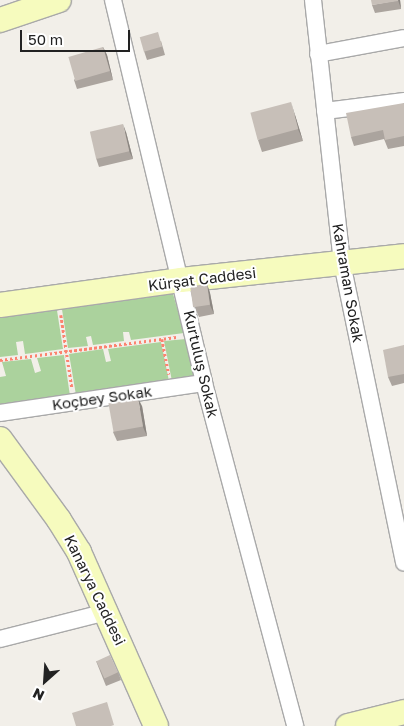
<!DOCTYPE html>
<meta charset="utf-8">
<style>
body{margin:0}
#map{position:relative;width:404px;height:726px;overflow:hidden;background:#f2efe9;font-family:"Golos Text",sans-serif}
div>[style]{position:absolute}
.forest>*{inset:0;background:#abd29d}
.path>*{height:2.5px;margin-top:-1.25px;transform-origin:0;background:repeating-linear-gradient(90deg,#fc836f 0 2.5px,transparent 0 5px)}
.roads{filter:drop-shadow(1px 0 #a9a9a9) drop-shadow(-1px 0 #a9a9a9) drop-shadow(0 1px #a9a9a9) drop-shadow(0 -1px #a9a9a9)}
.street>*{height:16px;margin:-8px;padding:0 8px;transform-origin:8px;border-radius:8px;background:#fff}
.secondary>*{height:24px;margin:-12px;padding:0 12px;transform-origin:12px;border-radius:12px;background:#f6fbbe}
.wall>*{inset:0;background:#aba49e}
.shaded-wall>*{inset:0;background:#8b8681}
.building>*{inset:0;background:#c7bfb8;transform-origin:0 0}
span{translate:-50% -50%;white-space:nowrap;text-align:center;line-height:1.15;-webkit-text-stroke:4px #fff;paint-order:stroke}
.street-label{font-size:15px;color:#222}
.north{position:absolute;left:20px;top:656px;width:50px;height:50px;-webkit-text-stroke:4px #fff;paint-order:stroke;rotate:206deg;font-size:14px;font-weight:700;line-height:20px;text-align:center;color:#222}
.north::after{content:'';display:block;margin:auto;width:18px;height:22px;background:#222;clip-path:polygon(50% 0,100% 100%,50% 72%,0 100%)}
.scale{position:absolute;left:20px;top:30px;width:110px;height:22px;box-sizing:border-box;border:2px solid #222;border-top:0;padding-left:6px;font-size:15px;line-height:18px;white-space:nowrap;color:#222;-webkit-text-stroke:4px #fff;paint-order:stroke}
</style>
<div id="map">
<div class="forest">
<i style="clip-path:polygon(172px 290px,184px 333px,131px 340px,129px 332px,123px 332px,124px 341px,93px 345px,91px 336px,86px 337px,88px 346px,68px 348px,61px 303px)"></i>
<i style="clip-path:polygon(56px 304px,63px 349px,25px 354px,23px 341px,16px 342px,18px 355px,0 357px,0 311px)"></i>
<i style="clip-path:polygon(186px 339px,195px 373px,192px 378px,172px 381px,164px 341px)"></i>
<i style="clip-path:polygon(161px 342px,169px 381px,76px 395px,69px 354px,103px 349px,106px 362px,111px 361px,108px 349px)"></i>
<i style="clip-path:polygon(64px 355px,70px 396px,0 406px,0 377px,6px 376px,2px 362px,31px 359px,35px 373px,41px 371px,37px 358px)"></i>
</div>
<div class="path">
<i style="left:61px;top:315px;width:74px;rotate:81.4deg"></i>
<i style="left:162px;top:339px;width:36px;rotate:79deg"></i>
<i style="left:0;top:360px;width:178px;rotate:-7.4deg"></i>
</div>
<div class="roads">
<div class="street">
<i style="left:113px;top:0;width:394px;rotate:76.6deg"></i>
<i style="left:204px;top:383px;width:355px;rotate:75.1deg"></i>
<i style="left:313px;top:0;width:265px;rotate:83.7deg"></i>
<i style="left:342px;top:263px;width:306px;rotate:78.3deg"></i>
<i style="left:318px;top:54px;width:87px;rotate:-10.5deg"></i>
<i style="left:325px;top:111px;width:80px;rotate:-7.2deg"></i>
<i style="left:0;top:413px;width:206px;rotate:-8.4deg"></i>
<i style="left:0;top:639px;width:110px;rotate:-14.2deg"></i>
</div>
<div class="secondary">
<i style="left:0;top:20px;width:62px;rotate:-18.7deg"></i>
<i style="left:0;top:305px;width:183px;rotate:-7.9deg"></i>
<i style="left:181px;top:280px;width:224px;rotate:-6.1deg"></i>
<i style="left:0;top:439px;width:100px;rotate:53.9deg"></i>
<i style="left:59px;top:520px;width:38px;rotate:58deg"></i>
<i style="left:79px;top:552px;width:190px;rotate:66.1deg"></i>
<i style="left:348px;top:726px;width:58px;rotate:-14deg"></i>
</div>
</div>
<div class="wall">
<i style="clip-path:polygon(400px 0,401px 9px,375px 13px,372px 5px)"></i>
<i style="clip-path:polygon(161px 41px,165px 55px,147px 60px,144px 51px)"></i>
<i style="clip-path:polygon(103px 47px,107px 55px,113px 80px,77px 89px,74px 80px)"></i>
<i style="clip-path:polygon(404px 103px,404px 146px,388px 149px,384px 139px,354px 146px,351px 137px)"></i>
<i style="clip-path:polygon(295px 115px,303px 141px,262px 152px,258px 140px)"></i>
<i style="clip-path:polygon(126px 132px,133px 159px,99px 167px,96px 158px)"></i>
<i style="clip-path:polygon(207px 284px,210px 293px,214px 314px,199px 317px,195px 308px)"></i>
<i style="clip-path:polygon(404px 345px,404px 383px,392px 386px,388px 377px)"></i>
<i style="clip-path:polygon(142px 406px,147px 436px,117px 441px,113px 432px)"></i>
<i style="clip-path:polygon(96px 661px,118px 672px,121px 680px,106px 686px)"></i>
</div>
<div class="shaded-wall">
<i style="clip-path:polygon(398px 0,400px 0,401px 9px)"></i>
<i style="clip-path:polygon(103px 47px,107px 55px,113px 80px,110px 71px)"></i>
<i style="clip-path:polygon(291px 102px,303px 141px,298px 129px)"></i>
<i style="clip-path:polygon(123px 124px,126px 132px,133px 159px,129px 151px)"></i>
<i style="clip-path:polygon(207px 284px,210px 293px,214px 314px,210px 305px)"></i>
<i style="clip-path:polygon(138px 398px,142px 406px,147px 436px,143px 427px)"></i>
</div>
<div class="building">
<i style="clip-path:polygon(371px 0,398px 0,398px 1px,372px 5px)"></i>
<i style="left:158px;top:32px;width:15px;height:19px;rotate:74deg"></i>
<i style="left:103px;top:47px;width:25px;height:36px;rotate:74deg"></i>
<i style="left:291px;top:102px;width:28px;height:42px;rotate:75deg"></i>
<i style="clip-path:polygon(404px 103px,404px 136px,385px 140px,383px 130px,351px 137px,346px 113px)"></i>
<i style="left:123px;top:124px;width:28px;height:34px;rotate:77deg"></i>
<i style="left:207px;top:284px;width:21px;height:17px;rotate:82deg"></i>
<i style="clip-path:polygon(404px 345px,404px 374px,388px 377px,383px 350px)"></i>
<i style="left:138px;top:398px;width:29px;height:30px;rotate:80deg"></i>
<i style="left:110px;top:655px;width:19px;height:15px;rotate:65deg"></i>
<i style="clip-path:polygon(107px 702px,114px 725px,111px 726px,76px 726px,72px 713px)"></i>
</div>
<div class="street-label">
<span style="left:202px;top:279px;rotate:-7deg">Kürşat Caddesi</span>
<span style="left:348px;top:283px;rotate:80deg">Kahraman Sokak</span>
<span style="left:201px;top:364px;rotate:77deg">Kurtuluş Sokak</span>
<span style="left:102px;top:398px;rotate:-8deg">Koçbey Sokak</span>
<span style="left:95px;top:590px;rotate:64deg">Kanarya Caddesi</span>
</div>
<div class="north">N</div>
<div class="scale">50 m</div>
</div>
